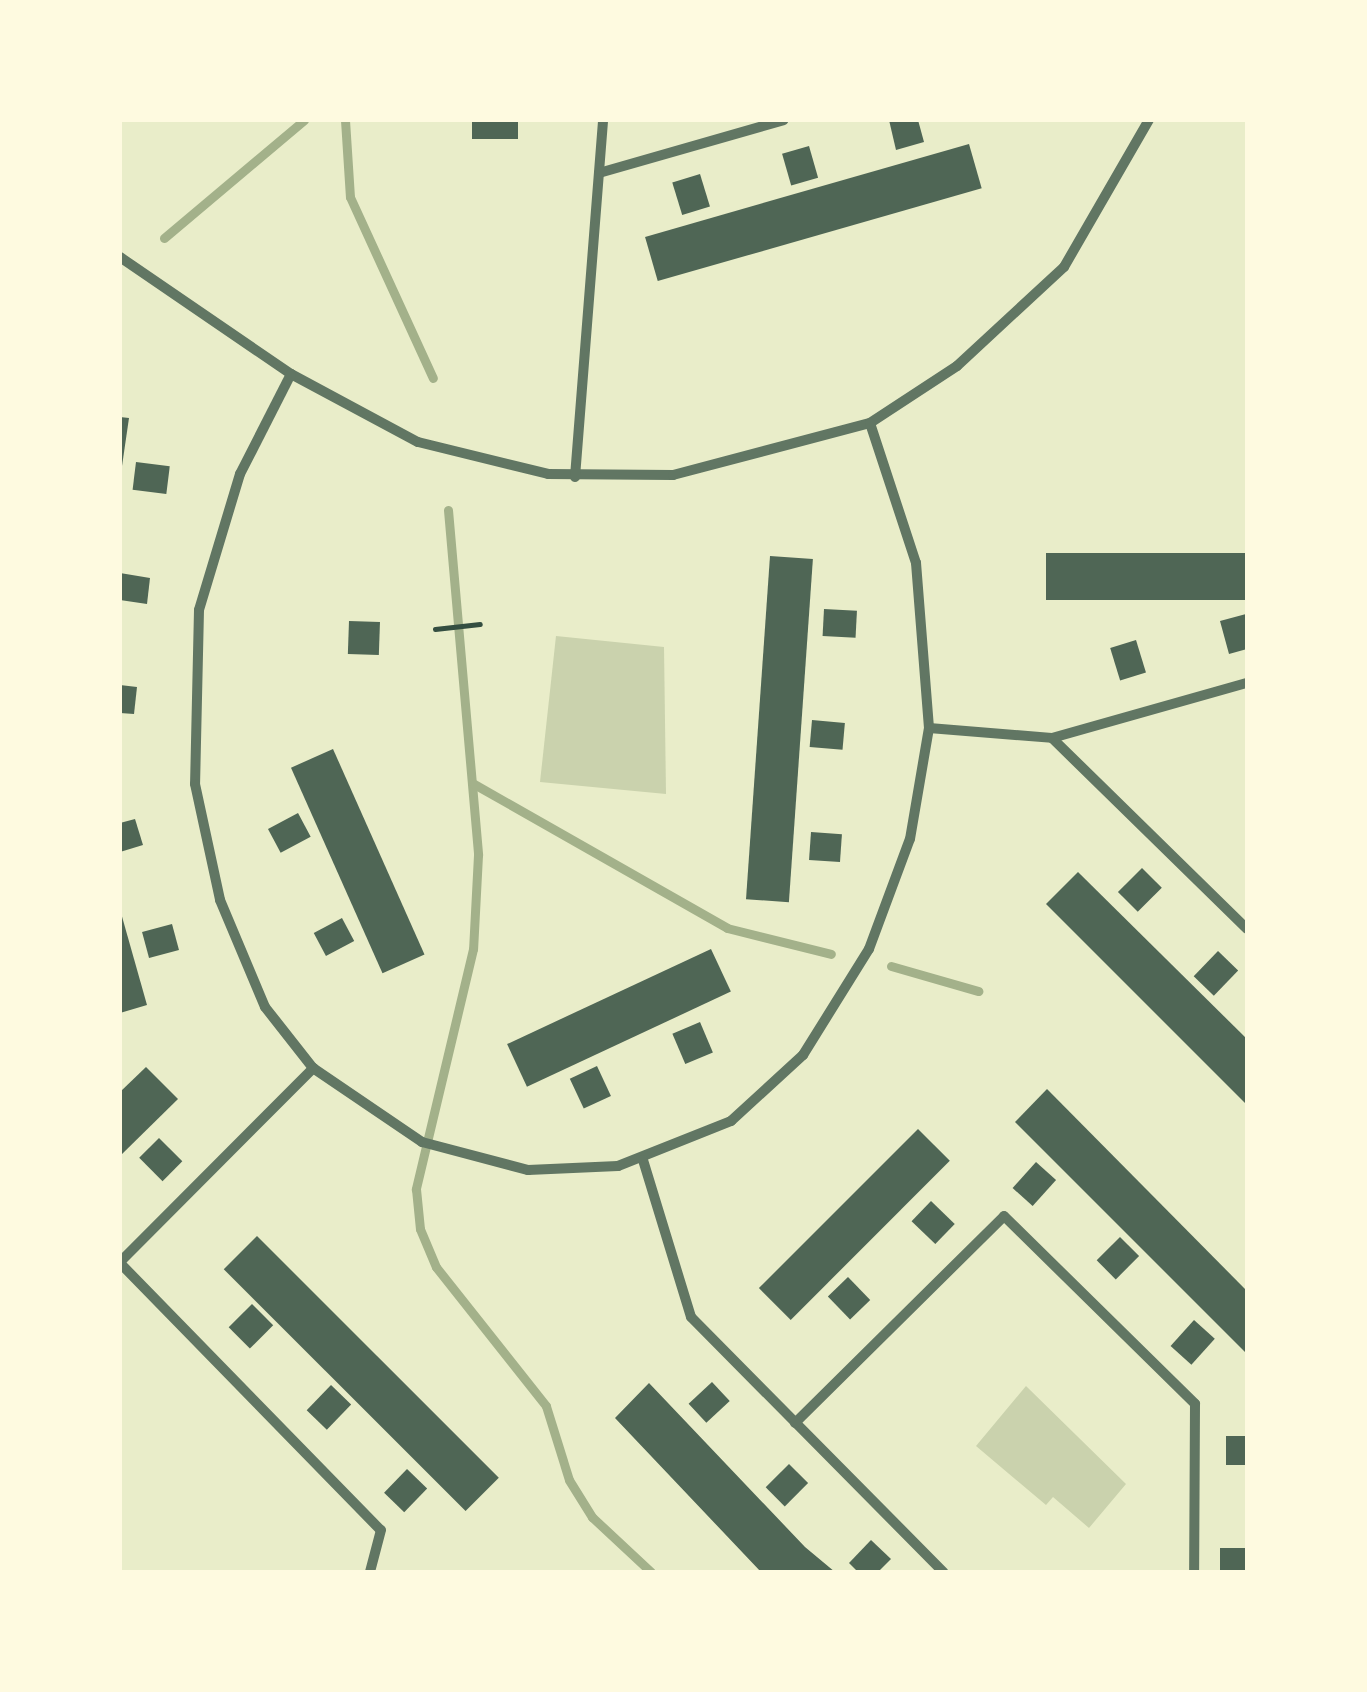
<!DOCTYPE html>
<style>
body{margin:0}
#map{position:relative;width:1367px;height:1692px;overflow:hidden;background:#e9edc9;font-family:"Roboto Serif",serif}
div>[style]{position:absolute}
.green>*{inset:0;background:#cad2ad}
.stream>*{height:9px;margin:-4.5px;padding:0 4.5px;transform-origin:4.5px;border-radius:4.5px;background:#a3b18a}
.building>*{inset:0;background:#4f6655;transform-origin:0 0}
.path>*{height:5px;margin:-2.5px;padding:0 2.5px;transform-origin:2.5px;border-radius:2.5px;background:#344e41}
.minor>*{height:10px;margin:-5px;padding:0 5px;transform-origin:5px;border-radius:5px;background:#617663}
span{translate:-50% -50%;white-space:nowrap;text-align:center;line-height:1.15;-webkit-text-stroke:8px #fefae0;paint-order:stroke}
.frame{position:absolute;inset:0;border:122px solid #fefae0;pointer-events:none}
</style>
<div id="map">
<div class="green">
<i style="clip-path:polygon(556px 636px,664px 647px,666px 794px,540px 782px)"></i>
<i style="clip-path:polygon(1026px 1386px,1126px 1484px,1089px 1528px,1053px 1497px,1046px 1505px,976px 1446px)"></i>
</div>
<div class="stream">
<i style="left:345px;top:120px;width:77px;rotate:86.3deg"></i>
<i style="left:350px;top:197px;width:199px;rotate:65.4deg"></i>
<i style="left:164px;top:238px;width:183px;rotate:-40.1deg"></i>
<i style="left:448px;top:510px;width:346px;rotate:85deg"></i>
<i style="left:478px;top:855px;width:94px;rotate:93deg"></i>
<i style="left:473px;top:949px;width:247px;rotate:103.4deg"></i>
<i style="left:416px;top:1189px;width:40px;rotate:84.3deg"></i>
<i style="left:420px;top:1229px;width:41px;rotate:67.2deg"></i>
<i style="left:436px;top:1267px;width:177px;rotate:51.6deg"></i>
<i style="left:546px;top:1406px;width:77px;rotate:72.7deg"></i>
<i style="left:569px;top:1480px;width:44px;rotate:58.1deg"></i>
<i style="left:592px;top:1517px;width:81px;rotate:43deg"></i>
<i style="left:474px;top:784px;width:291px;rotate:29.6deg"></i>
<i style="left:727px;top:928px;width:107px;rotate:14deg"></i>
<i style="left:891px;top:966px;width:91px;rotate:16deg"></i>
</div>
<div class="building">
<i style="left:472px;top:120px;width:46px;height:19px"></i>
<i style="clip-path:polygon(889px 120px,918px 120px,924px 142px,896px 150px)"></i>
<i style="left:969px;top:144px;width:46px;height:337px;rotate:74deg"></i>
<i style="left:809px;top:146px;width:33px;height:28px;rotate:74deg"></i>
<i style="left:700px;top:174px;width:34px;height:29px;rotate:73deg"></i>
<i style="clip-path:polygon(120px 417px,129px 418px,122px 466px,120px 466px)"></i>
<i style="left:136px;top:462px;width:34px;height:28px;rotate:7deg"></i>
<i style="left:1247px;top:553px;width:47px;height:201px;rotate:90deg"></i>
<i style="left:770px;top:556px;width:43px;height:344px;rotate:4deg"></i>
<i style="clip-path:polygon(120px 573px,150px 578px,147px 604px,120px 600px)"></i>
<i style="left:824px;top:609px;width:33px;height:27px;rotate:3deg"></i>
<i style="clip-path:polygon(1246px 614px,1247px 649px,1229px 654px,1220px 621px)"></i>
<i style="left:349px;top:621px;width:31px;height:33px;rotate:2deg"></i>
<i style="left:1136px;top:640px;width:34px;height:27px;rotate:73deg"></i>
<i style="clip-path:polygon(120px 685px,137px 687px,134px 714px,120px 713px)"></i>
<i style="left:812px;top:720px;width:33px;height:27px;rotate:5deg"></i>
<i style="left:333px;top:749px;width:225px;height:46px;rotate:66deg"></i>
<i style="left:298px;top:813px;width:27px;height:34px;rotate:62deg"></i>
<i style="clip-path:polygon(135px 819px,143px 845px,120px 852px,120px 823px)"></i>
<i style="left:811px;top:832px;width:31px;height:28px;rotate:4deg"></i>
<i style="left:1142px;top:868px;width:28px;height:34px;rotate:45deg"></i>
<i style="clip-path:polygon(1078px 872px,1247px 1039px,1247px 1105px,1046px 904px)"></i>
<i style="clip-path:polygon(121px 913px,147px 1005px,120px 1013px,120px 914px)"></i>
<i style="left:342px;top:918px;width:26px;height:32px;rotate:62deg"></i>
<i style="left:172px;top:924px;width:27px;height:31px;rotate:75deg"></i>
<i style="left:711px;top:949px;width:47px;height:225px;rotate:65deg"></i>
<i style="left:1218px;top:951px;width:28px;height:35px;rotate:44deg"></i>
<i style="left:700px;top:1022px;width:33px;height:30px;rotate:67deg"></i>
<i style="left:597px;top:1066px;width:33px;height:30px;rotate:65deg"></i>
<i style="clip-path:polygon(146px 1067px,178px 1099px,120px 1156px,120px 1092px)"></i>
<i style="clip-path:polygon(1047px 1089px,1247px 1291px,1247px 1354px,1015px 1122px)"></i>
<i style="left:918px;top:1129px;width:45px;height:225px;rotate:45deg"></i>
<i style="left:159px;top:1138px;width:33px;height:28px;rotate:45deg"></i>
<i style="left:1036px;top:1162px;width:27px;height:35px;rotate:42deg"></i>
<i style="left:931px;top:1201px;width:33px;height:28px;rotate:44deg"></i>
<i style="left:257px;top:1236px;width:342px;height:47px;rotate:45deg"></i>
<i style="left:1120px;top:1237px;width:27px;height:33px;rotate:45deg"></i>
<i style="left:848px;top:1277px;width:32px;height:28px;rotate:46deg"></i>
<i style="left:252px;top:1304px;width:30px;height:33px;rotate:45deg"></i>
<i style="left:1194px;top:1320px;width:28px;height:35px;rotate:42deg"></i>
<i style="left:712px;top:1382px;width:26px;height:32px;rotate:47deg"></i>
<i style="clip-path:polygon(649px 1383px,805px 1547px,835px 1572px,761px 1572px,615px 1418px)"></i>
<i style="left:331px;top:1385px;width:28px;height:35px;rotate:44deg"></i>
<i style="left:1226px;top:1436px;width:21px;height:29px"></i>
<i style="left:789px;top:1464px;width:27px;height:33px;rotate:45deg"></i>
<i style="left:407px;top:1469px;width:28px;height:33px;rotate:44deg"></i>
<i style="clip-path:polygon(871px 1540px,891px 1559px,878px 1572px,858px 1572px,849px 1563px)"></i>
<i style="left:1220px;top:1548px;width:27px;height:24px"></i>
</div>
<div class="path">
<i style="left:435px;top:629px;width:45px;rotate:-6.3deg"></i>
</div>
<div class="minor">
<i style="left:599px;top:173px;width:192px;rotate:-16deg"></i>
<i style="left:120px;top:257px;width:207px;rotate:34.4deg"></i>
<i style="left:291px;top:374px;width:144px;rotate:28.2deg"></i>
<i style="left:418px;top:442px;width:134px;rotate:13.8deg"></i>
<i style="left:548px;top:474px;width:125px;rotate:0.5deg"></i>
<i style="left:673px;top:475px;width:204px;rotate:-14.8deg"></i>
<i style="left:870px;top:423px;width:104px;rotate:-33.2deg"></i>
<i style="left:957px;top:366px;width:146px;rotate:-42.8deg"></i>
<i style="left:1064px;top:267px;width:170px;rotate:-60deg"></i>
<i style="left:291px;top:374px;width:112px;rotate:117deg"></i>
<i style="left:240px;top:474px;width:142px;rotate:106.8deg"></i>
<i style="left:199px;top:610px;width:174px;rotate:91.3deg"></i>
<i style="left:195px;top:784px;width:119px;rotate:77.8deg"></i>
<i style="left:220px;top:900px;width:116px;rotate:67.2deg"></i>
<i style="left:265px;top:1007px;width:78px;rotate:51.8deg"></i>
<i style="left:313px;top:1068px;width:132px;rotate:34.2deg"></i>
<i style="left:422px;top:1142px;width:110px;rotate:14.8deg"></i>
<i style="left:528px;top:1170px;width:90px;rotate:-2.5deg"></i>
<i style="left:618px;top:1166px;width:122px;rotate:-21.7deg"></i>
<i style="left:731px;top:1121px;width:98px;rotate:-42.5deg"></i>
<i style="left:803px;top:1055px;width:125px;rotate:-58.1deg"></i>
<i style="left:869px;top:949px;width:117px;rotate:-69.6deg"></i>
<i style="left:910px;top:839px;width:113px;rotate:-80.3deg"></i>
<i style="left:929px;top:728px;width:166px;rotate:-94.5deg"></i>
<i style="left:916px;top:563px;width:147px;rotate:-108.2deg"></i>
<i style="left:575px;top:477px;width:358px;rotate:-85.5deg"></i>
<i style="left:929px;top:728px;width:123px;rotate:4.6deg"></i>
<i style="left:1052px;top:738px;width:203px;rotate:-15.8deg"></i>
<i style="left:1052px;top:738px;width:273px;rotate:44.4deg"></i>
<i style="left:643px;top:1160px;width:164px;rotate:73deg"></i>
<i style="left:691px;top:1317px;width:359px;rotate:45.3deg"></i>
<i style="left:120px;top:1262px;width:274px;rotate:-45.1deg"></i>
<i style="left:120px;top:1263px;width:373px;rotate:45.7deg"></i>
<i style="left:381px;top:1530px;width:43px;rotate:104.7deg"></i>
<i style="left:795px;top:1423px;width:294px;rotate:-44.7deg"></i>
<i style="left:1004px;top:1216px;width:268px;rotate:44.5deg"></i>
<i style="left:1195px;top:1404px;width:168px;rotate:90.3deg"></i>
</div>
<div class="frame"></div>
</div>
